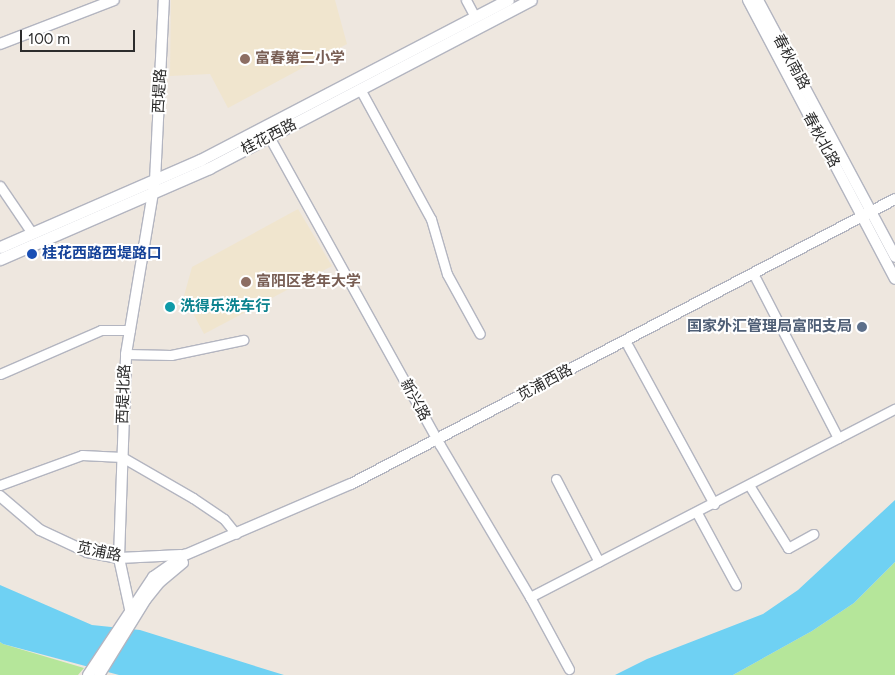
<!DOCTYPE html>
<meta charset="utf-8">
<style>
body{margin:0}
#map{position:relative;width:895px;height:675px;overflow:hidden;background:#eee7df;font-family:Figtree,"Noto Sans SC",sans-serif}
div>[style]{position:absolute}
.education>*{inset:0;background:#f0e5ce}
.green>*{inset:0;background:#b5e69a}
.water>*{inset:0;background:#6fd1f3}
.roads{filter:drop-shadow(1px 0 #b3b5c0) drop-shadow(-1px 0 #b3b5c0) drop-shadow(0 1px #b3b5c0) drop-shadow(0 -1px #b3b5c0)}
.minor>*{height:9px;margin:-4.5px;padding:0 4.5px;transform-origin:4.5px;border-radius:4.5px;background:#fff}
.tertiary>*{height:10px;margin:-5px;padding:0 5px;transform-origin:5px;border-radius:5px;background:#fff}
.secondary>*{height:11px;margin:-5.5px;padding:0 5.5px;transform-origin:5.5px;border-radius:5.5px;background:#fff}
.dots>*{width:14px;height:14px;translate:-50% -50%;box-sizing:border-box;border:2px solid #fff;border-radius:50%}
span{translate:-50% -50%;white-space:nowrap;text-align:center;line-height:1.15;-webkit-text-stroke:4px #fff;paint-order:stroke}
.education-label{font-size:15px;color:#785e54;font-weight:700}
.left{translate:0 -50%;text-align:left}
.street-label{font-size:15px;color:#2d2d2d}
.transit-label{font-size:15px;color:#164399;font-weight:700}
.culture-label{font-size:15px;color:#0d838f;font-weight:700}
.service-label{font-size:15px;color:#4e5e75;font-weight:700}
.right{translate:-100% -50%;text-align:right}
.scale{position:absolute;left:20px;top:30px;width:115px;height:22px;box-sizing:border-box;border:2px solid #2d2d2d;border-top:0;padding-left:6px;font-size:15px;line-height:18px;white-space:nowrap;color:#2d2d2d;-webkit-text-stroke:4px #fff;paint-order:stroke}
</style>
<div id="map">
<div class="education">
<i style="clip-path:polygon(171px 0,335px 0,347px 44px,228px 108px,210px 74px,170px 76px)"></i>
<i style="clip-path:polygon(298px 209px,332px 266px,204px 334px,184px 296px,192px 267px)"></i>
</div>
<div class="green">
<i style="clip-path:polygon(895px 562px,895px 675px,733px 675px,812px 631px,854px 603px)"></i>
<i style="clip-path:polygon(0 642px,3px 644px,84px 668px,78px 675px,0 675px)"></i>
</div>
<div class="water">
<i style="clip-path:polygon(895px 500px,895px 562px,854px 603px,812px 631px,733px 675px,615px 675px,647px 659px,763px 614px,798px 590px)"></i>
<i style="clip-path:polygon(0 585px,92px 625px,140px 630px,284px 675px,119px 675px,3px 644px,0 642px)"></i>
</div>
<div class="roads">
<div class="minor">
<i style="left:466px;top:0;width:19px;rotate:62deg"></i>
<i style="left:360px;top:89px;width:148px;rotate:61.4deg"></i>
<i style="left:431px;top:219px;width:57px;rotate:73.8deg"></i>
<i style="left:447px;top:274px;width:68px;rotate:61.2deg"></i>
<i style="left:267px;top:133px;width:357px;rotate:61deg"></i>
<i style="left:440px;top:445px;width:177px;rotate:59.4deg"></i>
<i style="left:530px;top:597px;width:82px;rotate:61.6deg"></i>
<i style="left:0;top:186px;width:57px;rotate:55.8deg"></i>
<i style="left:756px;top:279px;width:179px;rotate:62.7deg"></i>
<i style="left:628px;top:346px;width:180px;rotate:61.4deg"></i>
<i style="left:126px;top:354px;width:45px;rotate:1.3deg"></i>
<i style="left:171px;top:355px;width:74px;rotate:-11.8deg"></i>
<i style="left:0;top:374px;width:110px;rotate:-23.5deg"></i>
<i style="left:101px;top:330px;width:29px"></i>
<i style="left:556px;top:479px;width:93px;rotate:62.6deg"></i>
<i style="left:0;top:485px;width:87px;rotate:-20.1deg"></i>
<i style="left:82px;top:455px;width:40px;rotate:2.9deg"></i>
<i style="left:122px;top:457px;width:82px;rotate:30deg"></i>
<i style="left:193px;top:498px;width:37px;rotate:34deg"></i>
<i style="left:224px;top:519px;width:19px;rotate:51deg"></i>
<i style="left:749px;top:485px;width:74px;rotate:58.2deg"></i>
<i style="left:788px;top:548px;width:29px;rotate:-29deg"></i>
<i style="left:697px;top:513px;width:82px;rotate:61.6deg"></i>
<i style="left:530px;top:597px;width:411px;rotate:-27.3deg"></i>
</div>
<div class="tertiary">
<i style="left:748px;top:0;width:315px;rotate:62.2deg"></i>
<i style="left:758px;top:0;width:291px;rotate:61.9deg"></i>
<i style="left:0;top:44px;width:122px;rotate:-21.1deg"></i>
<i style="left:0;top:496px;width:52px;rotate:40.4deg"></i>
<i style="left:40px;top:530px;width:52px;rotate:25.1deg"></i>
<i style="left:87px;top:552px;width:33px;rotate:11deg"></i>
<i style="left:119px;top:558px;width:62px;rotate:-2.8deg"></i>
<i style="left:130px;top:609px;width:52px;rotate:-102.2deg"></i>
<i style="left:119px;top:558px;width:204px;rotate:-88deg"></i>
<i style="left:126px;top:354px;width:175px;rotate:-80.5deg"></i>
<i style="left:155px;top:181px;width:181px;rotate:-87.2deg"></i>
<i style="left:88px;top:675px;width:118px;rotate:-56.4deg"></i>
<i style="left:153px;top:577px;width:39px;rotate:-35deg"></i>
<i style="left:185px;top:555px;width:181px;rotate:-23.2deg"></i>
<i style="left:351px;top:484px;width:614px;rotate:-27.65deg"></i>
<i style="left:99px;top:675px;width:89px;rotate:-58.3deg"></i>
<i style="left:146px;top:599px;width:22px;rotate:-51deg"></i>
<i style="left:160px;top:582px;width:30px;rotate:-40deg"></i>
</div>
<div class="secondary">
<i style="left:0;top:247px;width:218px;rotate:-23.5deg"></i>
<i style="left:200px;top:160px;width:347px;rotate:-27.5deg"></i>
<i style="left:0;top:259px;width:228px;rotate:-23.5deg"></i>
<i style="left:209px;top:168px;width:363px;rotate:-27.6deg"></i>
</div>
</div>
<div class="dots">
<i style="left:245px;top:59px;background:#8d6e63"></i>
<i style="left:32px;top:254px;background:#1a4fb4"></i>
<i style="left:246px;top:282px;background:#8d6e63"></i>
<i style="left:170px;top:307px;background:#0f9aa8"></i>
<i style="left:862px;top:327px;background:#5c6f8a"></i>
</div>
<div class="education-label">
<span class="left" style="left:255px;top:59px">富春第二小学</span>
<span class="left" style="left:256px;top:282px">富阳区老年大学</span>
</div>
<div class="street-label">
<span style="left:791px;top:62px;rotate:62deg">春秋南路</span>
<span style="left:160px;top:91px;rotate:-87deg">西堤路</span>
<span style="left:269px;top:137px;rotate:-27deg">桂花西路</span>
<span style="left:821px;top:140px;rotate:62deg">春秋北路</span>
<span style="left:545px;top:383px;rotate:-28deg">苋浦西路</span>
<span style="left:124px;top:394px;rotate:-88deg">西堤北路</span>
<span style="left:415px;top:400px;rotate:61deg">新兴路</span>
<span style="left:99px;top:552px;rotate:12deg">苋浦路</span>
</div>
<div class="transit-label">
<span class="left" style="left:42px;top:254px">桂花西路西堤路口</span>
</div>
<div class="culture-label">
<span class="left" style="left:180px;top:307px">洗得乐洗车行</span>
</div>
<div class="service-label">
<span class="right" style="left:852px;top:327px">国家外汇管理局富阳支局</span>
</div>
<div class="scale">100 m</div>
</div>
